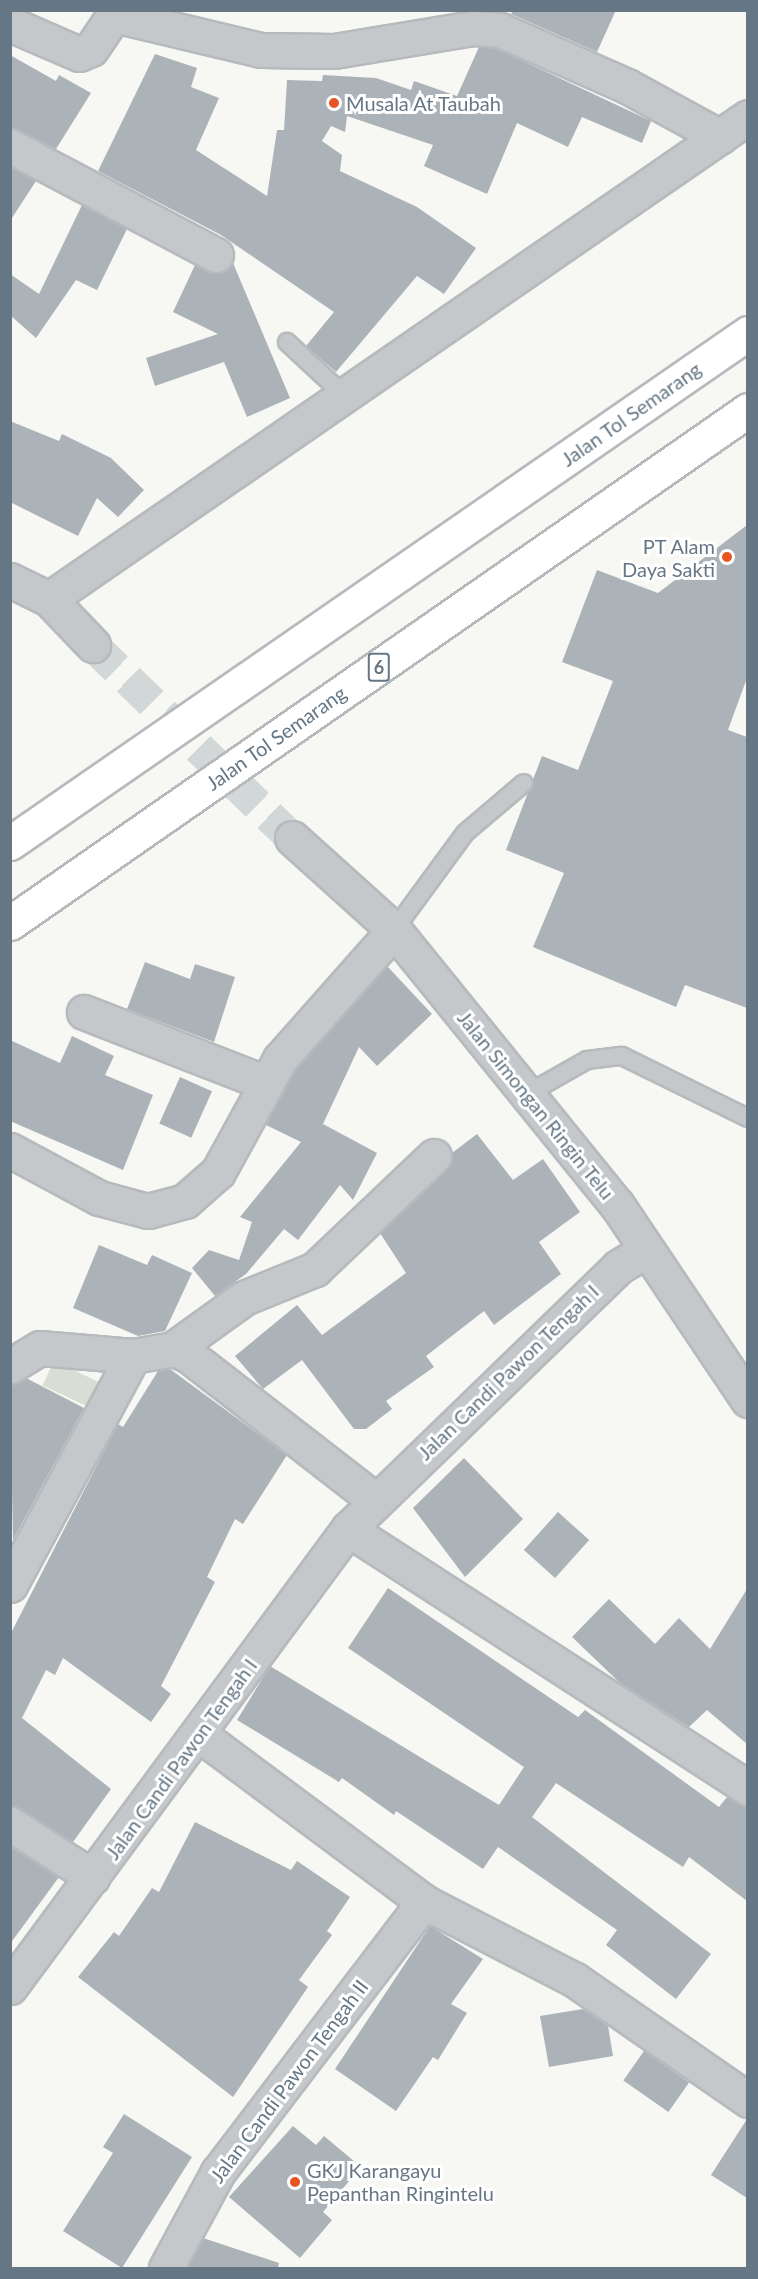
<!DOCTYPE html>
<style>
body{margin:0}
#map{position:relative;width:758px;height:2279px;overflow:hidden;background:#f7f7f3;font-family:Lato,sans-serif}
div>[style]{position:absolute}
.green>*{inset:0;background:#d8ded4;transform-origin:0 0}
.building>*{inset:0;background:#abb3b9;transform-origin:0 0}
.street-tunnel>*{height:33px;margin-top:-16.5px;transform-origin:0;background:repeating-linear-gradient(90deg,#d2d7d8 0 33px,transparent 0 49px)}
.roads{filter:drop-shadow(2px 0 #b7babd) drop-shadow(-2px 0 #b7babd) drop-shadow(0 2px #b7babd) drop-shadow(0 -2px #b7babd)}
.lane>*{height:16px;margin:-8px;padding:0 8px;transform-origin:8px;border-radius:8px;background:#c4c8cb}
.street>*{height:33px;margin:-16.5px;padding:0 16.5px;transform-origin:16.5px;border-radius:16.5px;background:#c4c8cb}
.highway>*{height:33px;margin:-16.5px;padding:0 16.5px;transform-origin:16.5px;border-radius:16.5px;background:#fff}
.dots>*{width:16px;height:16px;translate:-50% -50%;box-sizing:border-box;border:3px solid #fff;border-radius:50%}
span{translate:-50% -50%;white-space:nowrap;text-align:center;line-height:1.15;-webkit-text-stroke:6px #fff;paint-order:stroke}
.shield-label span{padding:2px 4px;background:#fff;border:2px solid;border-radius:4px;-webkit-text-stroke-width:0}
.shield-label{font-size:18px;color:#657785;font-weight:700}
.poi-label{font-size:20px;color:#657785}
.left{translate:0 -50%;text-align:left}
.right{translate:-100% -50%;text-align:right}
.street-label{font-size:20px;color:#657785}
.frame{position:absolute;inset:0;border:12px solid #657785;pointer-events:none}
</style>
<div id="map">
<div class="green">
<i style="left:54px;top:1361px;width:59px;height:27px;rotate:25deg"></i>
</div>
<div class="building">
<i style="clip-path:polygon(513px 10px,616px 10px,597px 52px,511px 14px)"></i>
<i style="clip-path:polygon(479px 47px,495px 48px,651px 121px,642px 143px,582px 117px,568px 147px,517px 123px,487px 194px,424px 166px,433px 145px,347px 116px,345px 132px,331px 126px,322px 141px,342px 155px,340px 171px,417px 207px,476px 248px,444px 294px,417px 276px,336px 372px,306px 346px,334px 312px,221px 235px,98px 171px,155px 54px,197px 68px,191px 87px,219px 98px,196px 150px,267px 196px,277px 130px,284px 130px,287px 80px,322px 81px,323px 75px,376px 78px,411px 90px,414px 81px,457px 96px)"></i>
<i style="clip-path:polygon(10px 55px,56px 81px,59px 75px,91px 93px,56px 149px,10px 127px)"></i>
<i style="clip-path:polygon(10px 167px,36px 181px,10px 221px)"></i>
<i style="clip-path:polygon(82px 205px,127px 229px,97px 290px,76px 280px,36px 338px,10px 315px,10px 274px,39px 294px)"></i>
<i style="clip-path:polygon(233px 263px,290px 398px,247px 417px,224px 362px,155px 386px,146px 358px,218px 334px,173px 312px,195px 265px,217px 274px)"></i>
<i style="clip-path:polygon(10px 421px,59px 441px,62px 434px,111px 458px,144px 490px,118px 517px,97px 498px,78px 536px,10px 502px)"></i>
<i style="clip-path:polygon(747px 525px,747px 678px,728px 730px,747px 737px,747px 1008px,685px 985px,676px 1007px,533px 947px,564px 873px,506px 850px,542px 756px,578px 770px,613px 681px,562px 662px,597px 570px,658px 593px)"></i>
<i style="clip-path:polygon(145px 962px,190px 979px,195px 964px,235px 977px,214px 1042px,127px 1009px)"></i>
<i style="clip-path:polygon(387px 966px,432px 1014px,377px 1066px,359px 1047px,323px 1124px,377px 1153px,353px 1200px,340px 1185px,298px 1240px,284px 1229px,246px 1274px,215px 1296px,192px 1268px,209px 1250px,239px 1260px,252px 1222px,240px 1217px,301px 1142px,266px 1125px,270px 1116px,295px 1070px)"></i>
<i style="clip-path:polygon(72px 1036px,114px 1056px,105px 1075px,153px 1095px,123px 1170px,10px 1121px,10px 1040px,60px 1063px)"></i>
<i style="left:180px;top:1077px;width:35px;height:51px;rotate:24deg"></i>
<i style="clip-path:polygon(477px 1134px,513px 1180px,543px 1159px,580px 1212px,539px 1242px,561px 1274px,494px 1325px,484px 1311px,426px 1356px,434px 1367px,386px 1401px,392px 1409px,366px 1429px,354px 1429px,302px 1360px,263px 1389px,235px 1356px,297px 1305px,322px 1335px,406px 1273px,380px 1233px,447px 1170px,452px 1153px)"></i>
<i style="clip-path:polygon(99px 1245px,147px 1265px,152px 1255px,192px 1273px,165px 1331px,138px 1336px,73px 1308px)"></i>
<i style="clip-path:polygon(170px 1369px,287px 1455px,243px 1524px,235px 1519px,207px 1577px,215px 1582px,161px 1686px,171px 1694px,151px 1722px,63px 1658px,55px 1675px,46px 1670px,22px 1718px,111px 1789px,73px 1842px,10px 1805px,10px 1635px,118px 1424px,123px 1427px,158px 1371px)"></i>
<i style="clip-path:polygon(26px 1378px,84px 1408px,13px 1540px,10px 1385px)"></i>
<i style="clip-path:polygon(464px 1458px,523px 1519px,465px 1577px,413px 1508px)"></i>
<i style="left:558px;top:1512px;width:42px;height:51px;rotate:42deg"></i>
<i style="clip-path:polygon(388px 1588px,578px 1717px,585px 1710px,719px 1807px,727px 1797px,747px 1807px,747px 1901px,689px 1857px,683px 1867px,556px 1783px,532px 1817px,711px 1954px,676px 1999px,606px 1945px,617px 1930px,498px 1847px,483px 1869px,396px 1811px,394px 1815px,342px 1778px,339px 1782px,237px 1720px,270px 1666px,499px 1805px,524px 1767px,348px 1648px)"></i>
<i style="clip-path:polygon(747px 1589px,747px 1744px,707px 1710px,689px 1727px,619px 1682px,572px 1637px,609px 1599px,655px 1644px,679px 1618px,710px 1649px)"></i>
<i style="clip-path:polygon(195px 1822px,291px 1870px,297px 1861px,350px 1897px,327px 1931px,332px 1935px,299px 1980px,308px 1987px,233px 2097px,78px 1977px,114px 1932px,119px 1936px,152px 1888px,159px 1892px)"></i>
<i style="clip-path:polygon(10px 1847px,59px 1877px,10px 1944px)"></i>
<i style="clip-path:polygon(430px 1926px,483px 1959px,451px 2004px,467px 2013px,438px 2060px,433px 2057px,396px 2111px,335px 2069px)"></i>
<i style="clip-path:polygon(583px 2009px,608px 2026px,613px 2056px,549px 2067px,540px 2016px)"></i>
<i style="left:644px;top:2051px;width:55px;height:36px;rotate:35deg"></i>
<i style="clip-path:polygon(124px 2114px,192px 2157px,122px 2268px,63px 2231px,113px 2153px,103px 2147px)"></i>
<i style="clip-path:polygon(747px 2119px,747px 2198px,711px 2175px)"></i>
<i style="clip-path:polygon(293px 2126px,316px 2145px,324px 2136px,361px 2167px,323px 2212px,332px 2220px,300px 2258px,229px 2197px)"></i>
<i style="clip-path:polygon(203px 2238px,279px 2263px,278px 2268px,187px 2268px)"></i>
</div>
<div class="street-tunnel">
<i style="left:93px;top:645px;width:277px;rotate:44.1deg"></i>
</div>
<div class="roads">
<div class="lane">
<i style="left:287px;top:342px;width:81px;rotate:43deg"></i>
<i style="left:394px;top:930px;width:120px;rotate:-53.8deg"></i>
<i style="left:465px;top:833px;width:77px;rotate:-40.3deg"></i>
<i style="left:527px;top:1094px;width:69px;rotate:-29.5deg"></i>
<i style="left:587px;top:1060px;width:35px;rotate:-7deg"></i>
<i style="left:622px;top:1056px;width:140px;rotate:26.2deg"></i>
</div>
<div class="street">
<i style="left:10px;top:24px;width:75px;rotate:23.5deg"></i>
<i style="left:79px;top:54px;width:13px;rotate:-23deg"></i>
<i style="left:91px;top:49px;width:41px;rotate:-55.9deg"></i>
<i style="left:114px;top:15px;width:151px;rotate:13.4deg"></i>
<i style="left:261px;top:50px;width:73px;rotate:0.8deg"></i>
<i style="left:334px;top:51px;width:141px;rotate:-9.4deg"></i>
<i style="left:473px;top:28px;width:27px;rotate:4deg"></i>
<i style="left:500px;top:30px;width:139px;rotate:23.8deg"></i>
<i style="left:627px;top:86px;width:106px;rotate:28.7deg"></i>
<i style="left:10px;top:146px;width:233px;rotate:27.9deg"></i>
<i style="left:10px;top:580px;width:43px;rotate:26deg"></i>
<i style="left:49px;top:599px;width:64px;rotate:46.3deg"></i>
<i style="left:49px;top:599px;width:849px;rotate:-34.59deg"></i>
<i style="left:292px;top:838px;width:137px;rotate:42deg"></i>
<i style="left:394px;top:930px;width:354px;rotate:51deg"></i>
<i style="left:617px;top:1205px;width:235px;rotate:56.1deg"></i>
<i style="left:84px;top:1012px;width:193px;rotate:21.3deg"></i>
<i style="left:10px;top:1150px;width:101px;rotate:28.3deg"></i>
<i style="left:99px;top:1198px;width:51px;rotate:14.9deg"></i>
<i style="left:148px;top:1211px;width:38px;rotate:-15deg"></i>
<i style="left:185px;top:1201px;width:44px;rotate:-41.3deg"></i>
<i style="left:218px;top:1172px;width:129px;rotate:-61.2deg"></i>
<i style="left:280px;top:1059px;width:172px;rotate:-48.5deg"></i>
<i style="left:173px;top:1349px;width:87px;rotate:-35.7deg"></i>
<i style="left:244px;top:1298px;width:77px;rotate:-22.2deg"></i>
<i style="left:315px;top:1269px;width:164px;rotate:-43.5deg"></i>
<i style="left:10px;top:1366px;width:35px;rotate:-31deg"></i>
<i style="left:40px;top:1348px;width:93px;rotate:4.9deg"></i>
<i style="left:133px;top:1356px;width:41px;rotate:-9.9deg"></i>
<i style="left:173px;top:1349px;width:16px;rotate:22deg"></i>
<i style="left:188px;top:1355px;width:237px;rotate:37.8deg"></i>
<i style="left:348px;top:1529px;width:477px;rotate:32.9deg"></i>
<i style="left:10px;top:1585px;width:260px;rotate:-61.8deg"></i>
<i style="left:200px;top:1735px;width:279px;rotate:36.7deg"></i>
<i style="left:424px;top:1902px;width:170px;rotate:27.3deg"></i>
<i style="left:575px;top:1980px;width:211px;rotate:34.7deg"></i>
<i style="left:10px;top:1824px;width:98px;rotate:32.6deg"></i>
<i style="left:10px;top:1987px;width:569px;rotate:-53.57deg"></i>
<i style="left:348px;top:1529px;width:376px;rotate:-44.1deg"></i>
<i style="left:618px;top:1267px;width:33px;rotate:-31deg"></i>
<i style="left:166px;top:2268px;width:109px;rotate:-61.6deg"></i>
<i style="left:218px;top:2172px;width:340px;rotate:-52.7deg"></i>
</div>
<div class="highway">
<i style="left:10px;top:843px;width:897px;rotate:-34.65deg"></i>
<i style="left:10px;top:923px;width:899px;rotate:-34.8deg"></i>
</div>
</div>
<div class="dots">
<i style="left:334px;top:103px;background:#e85322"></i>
<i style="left:727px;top:557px;background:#e85322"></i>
<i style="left:295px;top:2182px;background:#e85322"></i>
</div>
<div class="shield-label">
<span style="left:379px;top:667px">6</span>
</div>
<div class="poi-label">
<span class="left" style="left:346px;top:103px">Musala At Taubah</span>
<span class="right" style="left:715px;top:558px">PT Alam<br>Daya Sakti</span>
<span class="left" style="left:307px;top:2182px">GKJ Karangayu<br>Pepanthan Ringintelu</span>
</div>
<div class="street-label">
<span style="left:631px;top:414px;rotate:-35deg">Jalan Tol Semarang</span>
<span style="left:276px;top:738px;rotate:-35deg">Jalan Tol Semarang</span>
<span style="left:536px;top:1105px;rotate:51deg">Jalan Simongan Ringin Telu</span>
<span style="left:508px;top:1372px;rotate:-44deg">Jalan Candi Pawon Tengah I</span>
<span style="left:181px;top:1759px;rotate:-54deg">Jalan Candi Pawon Tengah I</span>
<span style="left:289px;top:2081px;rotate:-53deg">Jalan Candi Pawon Tengah II</span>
</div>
<div class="frame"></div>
</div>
